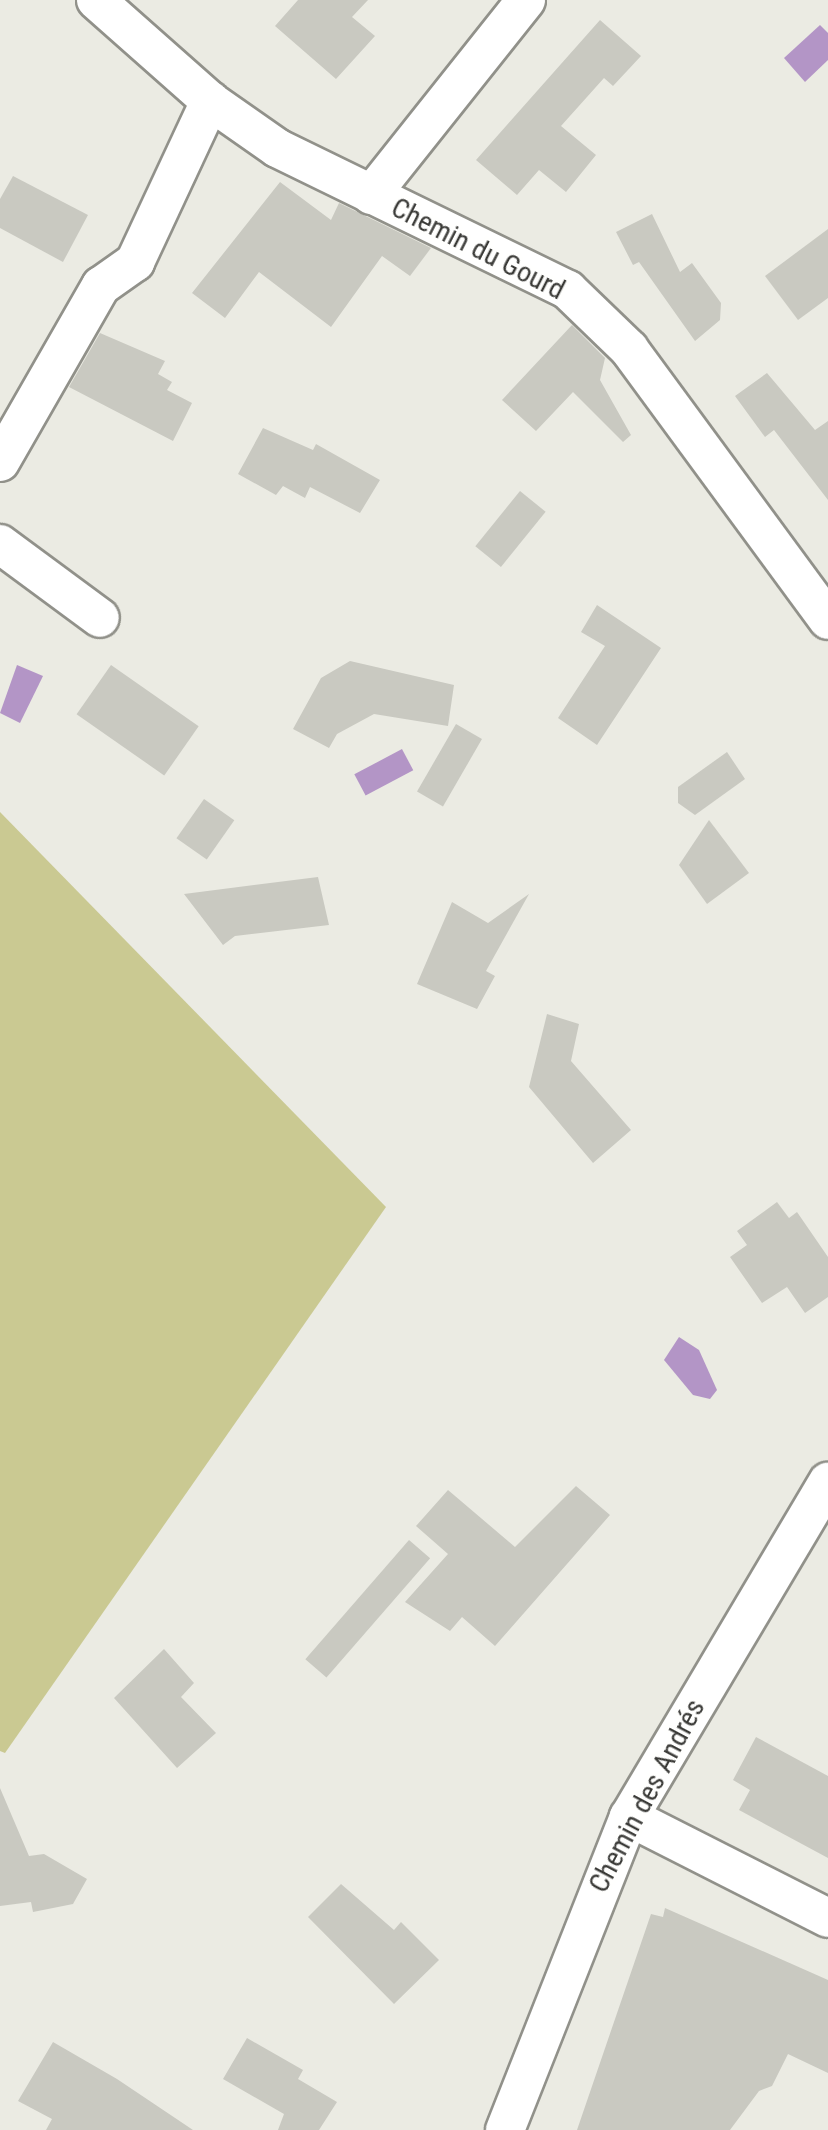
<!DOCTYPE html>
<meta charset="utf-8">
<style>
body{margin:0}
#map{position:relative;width:828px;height:2130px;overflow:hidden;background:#ebebe3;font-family:"Roboto Condensed",sans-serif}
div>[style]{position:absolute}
.green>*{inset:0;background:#cac992}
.water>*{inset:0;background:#b395c6;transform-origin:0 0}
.building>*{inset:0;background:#c9c9c1;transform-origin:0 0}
.roads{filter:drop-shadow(2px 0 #91918a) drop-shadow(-2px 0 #91918a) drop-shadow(0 2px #91918a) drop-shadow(0 -2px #91918a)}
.minor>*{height:38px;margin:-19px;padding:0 19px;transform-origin:19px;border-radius:19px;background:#fff}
span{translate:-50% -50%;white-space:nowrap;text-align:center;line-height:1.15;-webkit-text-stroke:8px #fffffe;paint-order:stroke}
.street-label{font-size:28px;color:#3a3a37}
</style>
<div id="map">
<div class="green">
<i style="clip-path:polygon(0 812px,386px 1207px,5px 1753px,0 1751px)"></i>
</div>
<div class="water">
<i style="clip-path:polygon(820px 25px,828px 33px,828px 60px,805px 82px,784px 58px)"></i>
<i style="clip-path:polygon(17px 665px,43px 676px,20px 723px,0 713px)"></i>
<i style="left:402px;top:749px;width:24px;height:54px;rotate:62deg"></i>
<i style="clip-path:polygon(679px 1337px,699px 1350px,717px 1390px,710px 1399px,693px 1395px,664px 1360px)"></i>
</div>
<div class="building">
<i style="clip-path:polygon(298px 0,368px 0,352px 17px,375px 36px,336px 79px,275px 26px)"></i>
<i style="clip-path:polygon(600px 20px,641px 56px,613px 86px,604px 78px,561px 126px,596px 155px,566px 192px,539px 170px,517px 195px,476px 160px)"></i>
<i style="clip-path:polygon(13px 176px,88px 215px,63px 262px,0 228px,0 199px)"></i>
<i style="clip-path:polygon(280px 182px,331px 220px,339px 203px,431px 248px,410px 276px,382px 256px,331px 327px,259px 272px,225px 318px,192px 293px)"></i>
<i style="clip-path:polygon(652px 214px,680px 272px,692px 263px,721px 303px,720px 320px,695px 341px,639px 262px,633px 265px,616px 232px)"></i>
<i style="clip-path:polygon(828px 229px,828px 298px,798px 320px,765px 276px)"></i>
<i style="clip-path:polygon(572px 325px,605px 358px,600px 380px,631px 435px,623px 442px,573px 392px,536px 431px,502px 400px)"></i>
<i style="clip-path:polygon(100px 333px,165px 361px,158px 374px,172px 382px,167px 390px,192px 403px,173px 441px,69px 387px)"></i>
<i style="clip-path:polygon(767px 373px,815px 430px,828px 421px,828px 500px,774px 430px,765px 437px,735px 396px)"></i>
<i style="clip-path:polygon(263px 428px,313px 450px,316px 444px,380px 480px,360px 513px,310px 487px,305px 498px,283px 486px,276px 495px,238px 474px)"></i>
<i style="left:520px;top:491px;width:33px;height:71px;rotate:39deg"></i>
<i style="clip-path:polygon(597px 605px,661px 648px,597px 745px,558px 718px,605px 646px,581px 632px)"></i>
<i style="clip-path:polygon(350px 661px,454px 685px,448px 726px,374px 714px,337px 734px,329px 748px,293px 729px,321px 678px)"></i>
<i style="left:111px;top:665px;width:107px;height:60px;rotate:35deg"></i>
<i style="left:456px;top:724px;width:30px;height:78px;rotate:30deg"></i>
<i style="clip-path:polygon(727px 752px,745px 779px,695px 815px,678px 803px,678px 787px)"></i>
<i style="left:204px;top:799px;width:37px;height:48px;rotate:35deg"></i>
<i style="clip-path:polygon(709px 820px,749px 873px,707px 904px,679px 865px)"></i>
<i style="clip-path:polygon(318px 877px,329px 925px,235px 936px,223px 945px,184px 894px)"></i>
<i style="clip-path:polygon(529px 894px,486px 971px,495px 976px,477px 1009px,417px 984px,452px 902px,488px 923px)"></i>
<i style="clip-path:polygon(547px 1014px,579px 1024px,571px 1061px,631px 1130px,593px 1163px,529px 1087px)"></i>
<i style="clip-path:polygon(777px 1202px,789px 1218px,797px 1212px,828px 1257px,828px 1297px,805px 1313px,787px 1287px,762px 1303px,730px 1257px,747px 1245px,737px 1231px)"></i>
<i style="clip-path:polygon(576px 1486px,610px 1515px,495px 1646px,462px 1617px,450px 1631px,405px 1602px,448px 1554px,416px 1526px,448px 1490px,515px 1547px)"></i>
<i style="left:409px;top:1540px;width:28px;height:158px;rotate:41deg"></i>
<i style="clip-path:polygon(164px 1649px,194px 1683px,181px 1697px,216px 1733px,177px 1768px,114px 1698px)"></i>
<i style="clip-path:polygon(756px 1737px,828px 1776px,828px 1858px,739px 1810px,750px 1790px,733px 1780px)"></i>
<i style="clip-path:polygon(0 1788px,29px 1856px,44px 1854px,87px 1879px,73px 1904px,33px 1912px,31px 1902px,0 1906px)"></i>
<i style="clip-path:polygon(341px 1884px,394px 1930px,401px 1922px,439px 1960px,394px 2004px,308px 1917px)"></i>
<i style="clip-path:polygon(665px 1908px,828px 1980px,828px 2073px,788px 2054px,772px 2086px,759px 2091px,730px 2130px,577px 2130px,651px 1914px,663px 1917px)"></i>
<i style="clip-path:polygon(247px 2038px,303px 2070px,298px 2079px,337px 2102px,319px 2130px,278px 2130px,284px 2114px,223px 2079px)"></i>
<i style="clip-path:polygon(53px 2042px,117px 2079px,193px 2130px,46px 2130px,52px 2119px,18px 2101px)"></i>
</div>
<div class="roads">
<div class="minor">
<i style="left:96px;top:0;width:152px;rotate:41.5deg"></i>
<i style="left:210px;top:101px;width:82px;rotate:35deg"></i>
<i style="left:277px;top:148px;width:324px;rotate:26deg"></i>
<i style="left:568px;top:290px;width:85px;rotate:44deg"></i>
<i style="left:629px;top:349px;width:336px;rotate:53.7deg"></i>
<i style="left:371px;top:195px;width:249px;rotate:-51.5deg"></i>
<i style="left:0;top:462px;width:203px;rotate:-60.2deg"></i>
<i style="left:101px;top:286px;width:42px;rotate:-35.2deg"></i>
<i style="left:135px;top:262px;width:178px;rotate:-65deg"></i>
<i style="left:0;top:544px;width:124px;rotate:36.5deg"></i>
<i style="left:629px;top:1817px;width:223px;rotate:26.9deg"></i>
<i style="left:505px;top:2130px;width:337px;rotate:-68.4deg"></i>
<i style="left:629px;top:1817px;width:390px;rotate:-59.3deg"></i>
</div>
</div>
<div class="street-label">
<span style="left:478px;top:249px;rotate:27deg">Chemin du Gourd</span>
<span style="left:647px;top:1796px;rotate:-62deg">Chemin des Andrés</span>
</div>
</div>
